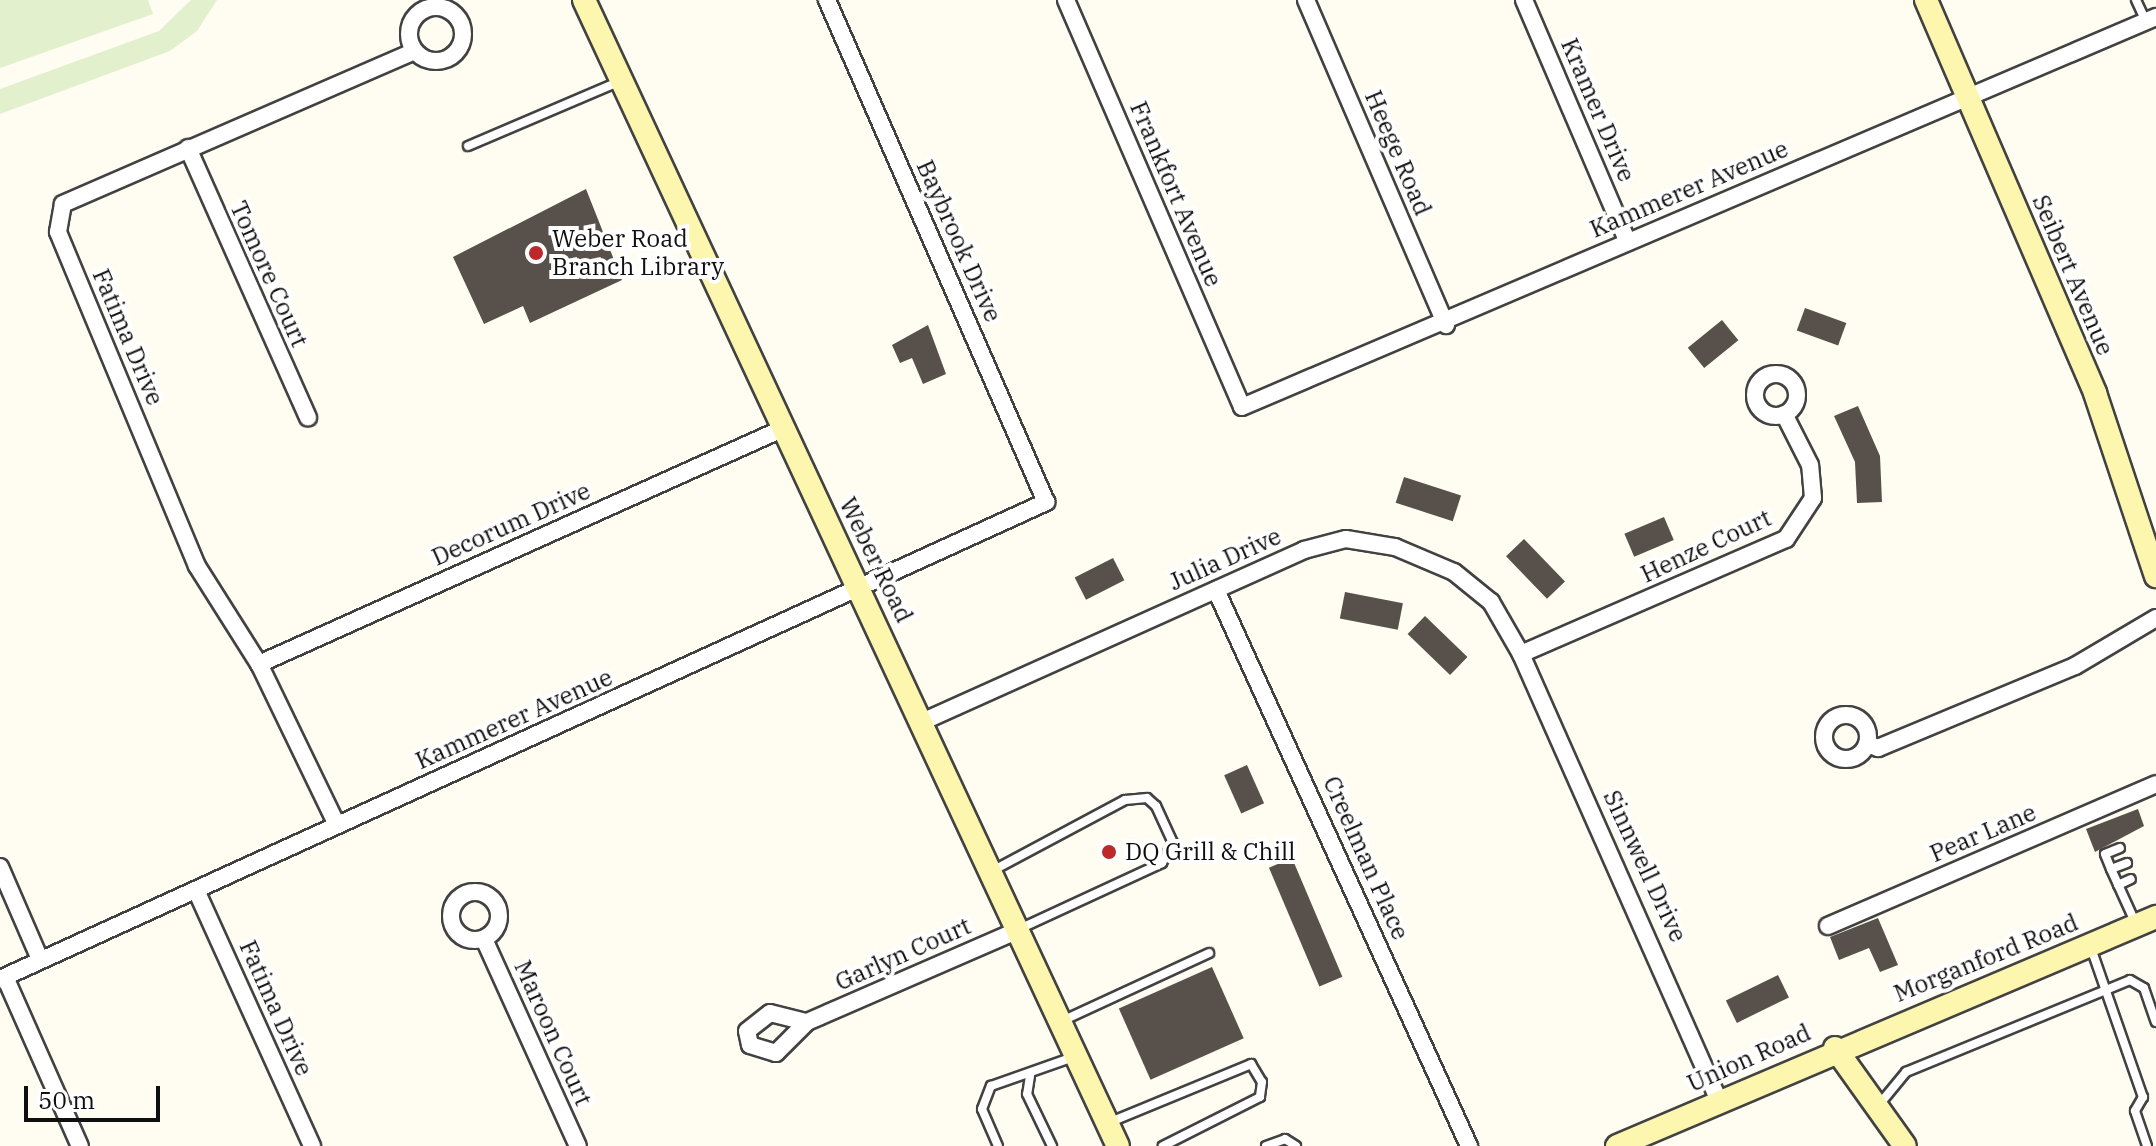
<!DOCTYPE html>
<style>
body{margin:0}
#map{position:relative;width:2156px;height:1146px;overflow:hidden;background:#fffcf1;font-family:"IBM Plex Serif",serif}
div>[style]{position:absolute}
.pitch>*{inset:0;background:#e3f0cd}
.building>*{inset:0;background:#57504b;transform-origin:0 0}
.roads{filter:drop-shadow(2px 0 #424242) drop-shadow(-2px 0 #424242) drop-shadow(0 2px #424242) drop-shadow(0 -2px #424242)}
.lane>*{height:8px;margin:-4px;padding:0 4px;transform-origin:4px;border-radius:4px;background:#fff}
.street>*{height:16px;margin:-8px;padding:0 8px;transform-origin:8px;border-radius:8px;background:#fff}
.street>.ring{margin:-8px;padding:0;box-sizing:content-box;background:none;border:16px solid #fff;border-radius:50%}
.secondary>*{height:22px;margin:-11px;padding:0 11px;transform-origin:11px;border-radius:11px;background:#fdf6ae}
.dots>*{width:22px;height:22px;translate:-50% -50%;box-sizing:border-box;border:4px solid #fff;border-radius:50%}
span{translate:-50% -50%;white-space:nowrap;text-align:center;line-height:1.15;-webkit-text-stroke:8px #fff;paint-order:stroke}
.street-label{font-size:24px;color:#0f0f0f}
.poi-label{font-size:24px;color:#0f0f0f}
.left{translate:0 -50%;text-align:left}
.scale{position:absolute;left:24px;top:1086px;width:136px;height:36px;box-sizing:border-box;border:4px solid #0f0f0f;border-top:0;padding-left:10px;font-size:24px;line-height:28px;white-space:nowrap;color:#0f0f0f;-webkit-text-stroke:6px #fff;paint-order:stroke}
</style>
<div id="map">
<div class="pitch">
<i style="clip-path:polygon(0 0,148px 0,153px 14px,0 68px)"></i>
<i style="clip-path:polygon(191px 0,217px 0,197px 31px,170px 51px,0 114px,0 89px,159px 31px)"></i>
</div>
<div class="building">
<i style="clip-path:polygon(586px 189px,622px 280px,530px 323px,523px 306px,484px 324px,453px 257px)"></i>
<i style="left:1805px;top:308px;width:44px;height:24px;rotate:20deg"></i>
<i style="left:1722px;top:320px;width:26px;height:44px;rotate:51deg"></i>
<i style="clip-path:polygon(928px 325px,946px 374px,923px 384px,912px 358px,900px 363px,892px 345px)"></i>
<i style="clip-path:polygon(1858px 406px,1880px 456px,1882px 502px,1857px 503px,1855px 462px,1834px 416px)"></i>
<i style="left:1404px;top:477px;width:60px;height:27px;rotate:18deg"></i>
<i style="left:1664px;top:517px;width:25px;height:43px;rotate:67deg"></i>
<i style="left:1524px;top:539px;width:59px;height:25px;rotate:46deg"></i>
<i style="left:1113px;top:558px;width:25px;height:43px;rotate:63deg"></i>
<i style="left:1345px;top:592px;width:59px;height:27px;rotate:11deg"></i>
<i style="left:1425px;top:616px;width:59px;height:25px;rotate:44deg"></i>
<i style="left:1247px;top:765px;width:42px;height:25px;rotate:66deg"></i>
<i style="clip-path:polygon(2138px 809px,2144px 826px,2095px 852px,2086px 829px)"></i>
<i style="left:1292px;top:858px;width:129px;height:25px;rotate:67deg"></i>
<i style="clip-path:polygon(1878px 918px,1898px 965px,1880px 972px,1869px 948px,1839px 960px,1830px 937px)"></i>
<i style="left:1212px;top:967px;width:78px;height:102px;rotate:66deg"></i>
<i style="left:1778px;top:975px;width:25px;height:58px;rotate:64deg"></i>
</div>
<div class="roads">
<div class="lane">
<i style="left:2136px;top:0;width:23px;rotate:65deg"></i>
<i style="left:468px;top:146px;width:163px;rotate:-23.1deg"></i>
<i style="left:2127px;top:863px;width:17px;rotate:159deg"></i>
<i style="left:2111px;top:869px;width:60px;rotate:65.6deg"></i>
<i style="left:2111px;top:869px;width:16px;rotate:-112deg"></i>
<i style="left:2105px;top:854px;width:16px;rotate:-22deg"></i>
<i style="left:992px;top:871px;width:151px;rotate:-28.1deg"></i>
<i style="left:1125px;top:800px;width:22px;rotate:-5deg"></i>
<i style="left:1147px;top:798px;width:12px;rotate:42deg"></i>
<i style="left:1156px;top:806px;width:41px;rotate:65.3deg"></i>
<i style="left:1173px;top:843px;width:23px;rotate:119deg"></i>
<i style="left:1162px;top:863px;width:157px;rotate:155.2deg"></i>
<i style="left:2118px;top:885px;width:14px;rotate:-25deg"></i>
<i style="left:2091px;top:948px;width:158px;rotate:70.8deg"></i>
<i style="left:2143px;top:1097px;width:16px;rotate:120deg"></i>
<i style="left:2135px;top:1111px;width:37px;rotate:71deg"></i>
<i style="left:1062px;top:1021px;width:162px;rotate:-24.8deg"></i>
<i style="left:1030px;top:1076px;width:18px;rotate:99deg"></i>
<i style="left:1027px;top:1094px;width:58px;rotate:64.3deg"></i>
<i style="left:1878px;top:1106px;width:44px;rotate:-50.5deg"></i>
<i style="left:1906px;top:1072px;width:242px;rotate:-22.3deg"></i>
<i style="left:2130px;top:980px;width:16px;rotate:30deg"></i>
<i style="left:2144px;top:988px;width:36px;rotate:71deg"></i>
<i style="left:1108px;top:1123px;width:155px;rotate:-22.4deg"></i>
<i style="left:1251px;top:1064px;width:21px;rotate:59deg"></i>
<i style="left:1262px;top:1082px;width:15px;rotate:98deg"></i>
<i style="left:1260px;top:1097px;width:109px;rotate:153.2deg"></i>
<i style="left:998px;top:1146px;width:40px;rotate:-113.4deg"></i>
<i style="left:982px;top:1109px;width:25px;rotate:-69deg"></i>
<i style="left:991px;top:1086px;width:90px;rotate:-19.4deg"></i>
<i style="left:1266px;top:1146px;width:20px;rotate:-20deg"></i>
<i style="left:1285px;top:1139px;width:13px;rotate:32deg"></i>
</div>
<div class="street">
<i style="left:1066px;top:0;width:443px;rotate:66.6deg"></i>
<i style="left:1242px;top:407px;width:994px;rotate:-23.11deg"></i>
<i style="left:1306px;top:0;width:354px;rotate:66.7deg"></i>
<i style="left:1524px;top:0;width:261px;rotate:66.8deg"></i>
<i class="ring" style="left:409px;top:7px;width:38px;height:38px"></i>
<i style="left:188px;top:148px;width:295px;rotate:66deg"></i>
<i class="ring" style="left:1755px;top:374px;width:26px;height:26px"></i>
<i style="left:1216px;top:590px;width:611px;rotate:65.53deg"></i>
<i style="left:1521px;top:654px;width:289px;rotate:-23.5deg"></i>
<i style="left:1786px;top:539px;width:49px;rotate:-56.6deg"></i>
<i style="left:1813px;top:498px;width:33px;rotate:-95deg"></i>
<i style="left:1810px;top:465px;width:57px;rotate:-117deg"></i>
<i style="left:259px;top:664px;width:573px;rotate:-24.2deg"></i>
<i class="ring" style="left:1824px;top:715px;width:28px;height:28px"></i>
<i style="left:924px;top:721px;width:417px;rotate:-24.2deg"></i>
<i style="left:1304px;top:550px;width:43px;rotate:-14.7deg"></i>
<i style="left:1346px;top:539px;width:50px;rotate:9.3deg"></i>
<i style="left:1395px;top:547px;width:64px;rotate:23deg"></i>
<i style="left:1454px;top:572px;width:48px;rotate:39deg"></i>
<i style="left:1491px;top:602px;width:60px;rotate:60deg"></i>
<i style="left:1521px;top:654px;width:488px;rotate:66.1deg"></i>
<i style="left:1867px;top:744px;width:12px;rotate:20deg"></i>
<i style="left:1878px;top:748px;width:213px;rotate:-22.6deg"></i>
<i style="left:2075px;top:666px;width:94px;rotate:-30.7deg"></i>
<i style="left:337px;top:825px;width:179px;rotate:-115.8deg"></i>
<i style="left:259px;top:664px;width:116px;rotate:-122.3deg"></i>
<i style="left:197px;top:566px;width:362px;rotate:-112.6deg"></i>
<i style="left:58px;top:232px;width:28px;rotate:-80deg"></i>
<i style="left:63px;top:204px;width:382px;rotate:-23.5deg"></i>
<i style="left:0;top:867px;width:98px;rotate:66.6deg"></i>
<i style="left:196px;top:890px;width:281px;rotate:65.6deg"></i>
<i class="ring" style="left:451px;top:892px;width:32px;height:32px"></i>
<i style="left:1828px;top:926px;width:357px;rotate:-23.4deg"></i>
<i style="left:484px;top:939px;width:227px;rotate:65.6deg"></i>
<i style="left:5px;top:977px;width:185px;rotate:66.1deg"></i>
<i style="left:0;top:979px;width:1150px;rotate:-24.51deg"></i>
<i style="left:1046px;top:502px;width:548px;rotate:-113.57deg"></i>
<i style="left:807px;top:1022px;width:44px;rotate:135deg"></i>
<i style="left:776px;top:1053px;width:27px;rotate:-163deg"></i>
<i style="left:750px;top:1045px;width:14px;rotate:-102deg"></i>
<i style="left:747px;top:1031px;width:29px;rotate:-38deg"></i>
<i style="left:770px;top:1013px;width:38px;rotate:14deg"></i>
<i style="left:807px;top:1022px;width:231px;rotate:-23.5deg"></i>
</div>
<div class="secondary">
<i style="left:584px;top:0;width:1264px;rotate:65.02deg"></i>
<i style="left:1926px;top:0;width:428px;rotate:66.7deg"></i>
<i style="left:2095px;top:393px;width:193px;rotate:71.6deg"></i>
<i style="left:1835px;top:1048px;width:120px;rotate:54.5deg"></i>
<i style="left:1617px;top:1146px;width:586px;rotate:-23.02deg"></i>
</div>
</div>
<div class="dots">
<i style="left:536px;top:253px;background:#bc292d"></i>
<i style="left:1109px;top:852px;background:#bc292d"></i>
</div>
<div class="street-label">
<span style="left:1598px;top:110px;rotate:67deg">Kramer Drive</span>
<span style="left:1398px;top:153px;rotate:67deg">Heege Road</span>
<span style="left:1689px;top:189px;rotate:-23deg">Kammerer Avenue</span>
<span style="left:1176px;top:194px;rotate:67deg">Frankfort Avenue</span>
<span style="left:959px;top:241px;rotate:66deg">Baybrook Drive</span>
<span style="left:269px;top:274px;rotate:66deg">Tomore Court</span>
<span style="left:2073px;top:275px;rotate:67deg">Seibert Avenue</span>
<span style="left:128px;top:337px;rotate:67deg">Fatima Drive</span>
<span style="left:511px;top:524px;rotate:-24deg">Decorum Drive</span>
<span style="left:1706px;top:546px;rotate:-25deg">Henze Court</span>
<span style="left:1225px;top:559px;rotate:-24deg">Julia Drive</span>
<span style="left:876px;top:560px;rotate:64deg">Weber Road</span>
<span style="left:514px;top:719px;rotate:-24deg">Kammerer Avenue</span>
<span style="left:1983px;top:833px;rotate:-23deg">Pear Lane</span>
<span style="left:1366px;top:858px;rotate:66deg">Creelman Place</span>
<span style="left:1645px;top:866px;rotate:65deg">Sinnwell Drive</span>
<span style="left:903px;top:954px;rotate:-24deg">Garlyn Court</span>
<span style="left:1986px;top:958px;rotate:-22deg">Morganford Road</span>
<span style="left:276px;top:1008px;rotate:66deg">Fatima Drive</span>
<span style="left:553px;top:1033px;rotate:66deg">Maroon Court</span>
<span style="left:1749px;top:1058px;rotate:-24deg">Union Road</span>
</div>
<div class="poi-label">
<span class="left" style="left:552px;top:253px">Weber Road<br>Branch Library</span>
<span class="left" style="left:1125px;top:852px">DQ Grill &amp; Chill</span>
</div>
<div class="scale">50 m</div>
</div>
